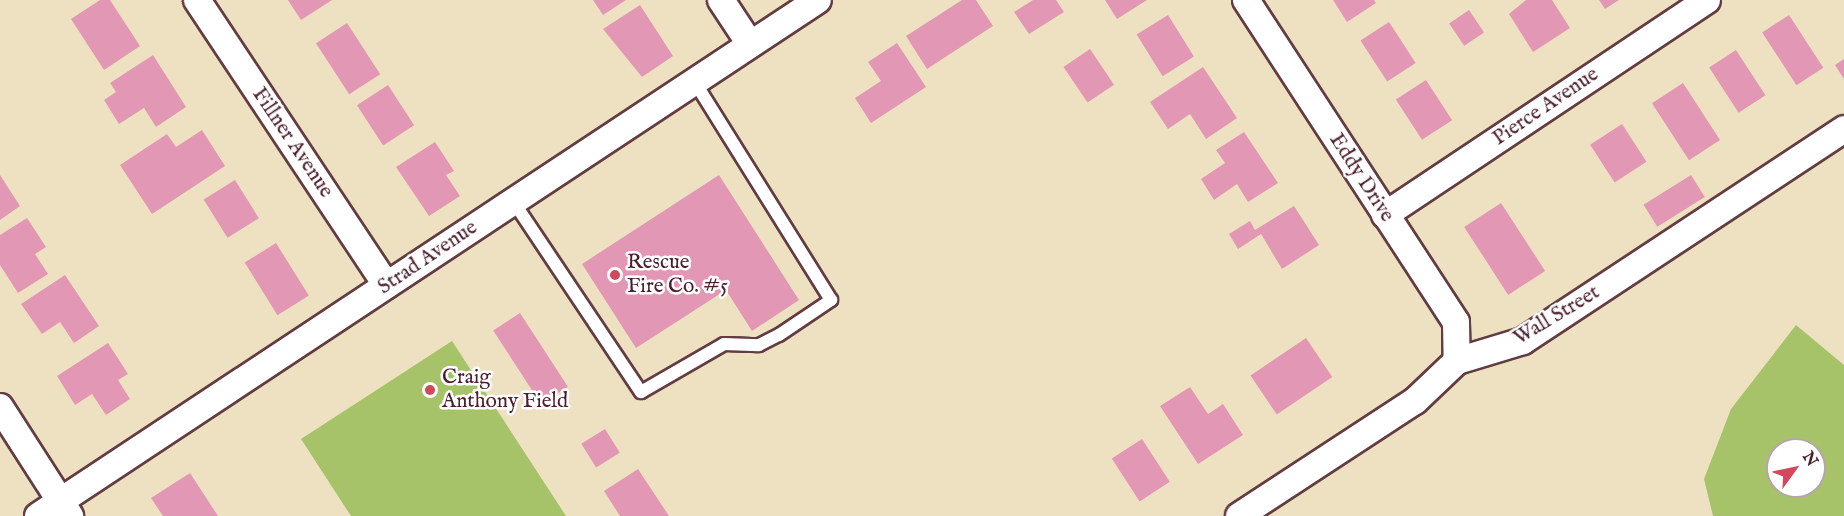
<!DOCTYPE html>
<style>
body{margin:0}
#map{position:relative;width:1844px;height:516px;overflow:hidden;background:#eee1c2;font-family:"IM FELL English",serif}
div>[style]{position:absolute}
.green>*{inset:0;background:#a7c36a}
.building>*{inset:0;background:#e298b4;transform-origin:0 0}
.roads{filter:drop-shadow(2px 0 #633c42) drop-shadow(-2px 0 #633c42) drop-shadow(0 2px #633c42) drop-shadow(0 -2px #633c42)}
.service>*{height:12px;margin:-6px;padding:0 6px;transform-origin:6px;border-radius:6px;background:#fff}
.minor>*{height:26px;margin:-13px;padding:0 13px;transform-origin:13px;border-radius:13px;background:#fff}
.dots>*{width:16px;height:16px;translate:-50% -50%;box-sizing:border-box;border:3px solid #fff;border-radius:50%}
span{translate:-50% -50%;white-space:nowrap;text-align:center;line-height:1.15;-webkit-text-stroke:5px #fff;paint-order:stroke}
.street-label{font-size:21px;color:#4a1f2b}
.poi-label{font-size:21px;color:#4a1f2b}
.left{translate:0 -50%;text-align:left}
.north{position:absolute;left:1766px;top:438px;width:60px;height:60px;box-sizing:border-box;background:#fff;border:2px solid #b7a5aa;border-radius:50%;rotate:57deg;font-size:16px;font-weight:700;line-height:24px;text-align:center;color:#4a1f2b}
.north::after{content:'';display:block;margin:auto;width:21px;height:27px;background:#d1495b;clip-path:polygon(50% 0,100% 100%,50% 72%,0 100%)}
</style>
<div id="map">
<div class="green">
<i style="clip-path:polygon(evenodd,1796px 325px,1844px 365px,1844px 516px,1713px 516px,1704px 479px,1731px 409px,1796px 325px,1778px 450px,1814px 450px,1814px 486px,1778px 486px,1778px 450px)"></i>
<i style="clip-path:polygon(452px 341px,566px 516px,351px 516px,301px 439px)"></i>
</div>
<div class="building">
<i style="clip-path:polygon(100px 0,110px 0,140px 46px,104px 70px,71px 19px)"></i>
<i style="clip-path:polygon(288px 0,332px 0,301px 20px)"></i>
<i style="clip-path:polygon(593px 0,626px 0,603px 15px)"></i>
<i style="clip-path:polygon(962px 0,976px 0,993px 26px,927px 69px,906px 36px)"></i>
<i style="clip-path:polygon(1033px 0,1056px 0,1064px 12px,1029px 34px,1014px 12px)"></i>
<i style="clip-path:polygon(1105px 0,1147px 0,1117px 19px)"></i>
<i style="clip-path:polygon(1333px 0,1374px 0,1376px 3px,1347px 22px)"></i>
<i style="clip-path:polygon(1526px 0,1552px 0,1570px 28px,1533px 52px,1509px 14px)"></i>
<i style="clip-path:polygon(1599px 0,1619px 0,1605px 9px)"></i>
<i style="clip-path:polygon(640px 5px,673px 56px,642px 77px,603px 29px)"></i>
<i style="left:1469px;top:10px;width:27px;height:24px;rotate:56deg"></i>
<i style="left:1168px;top:15px;width:49px;height:37px;rotate:58deg"></i>
<i style="left:1789px;top:15px;width:63px;height:32px;rotate:57deg"></i>
<i style="left:1389px;top:22px;width:49px;height:34px;rotate:57deg"></i>
<i style="left:347px;top:23px;width:61px;height:37px;rotate:57deg"></i>
<i style="clip-path:polygon(897px 43px,926px 87px,871px 123px,855px 98px,881px 81px,868px 62px)"></i>
<i style="left:1090px;top:49px;width:43px;height:32px;rotate:56deg"></i>
<i style="left:1736px;top:50px;width:54px;height:32px;rotate:57deg"></i>
<i style="clip-path:polygon(153px 55px,186px 107px,156px 127px,144px 108px,119px 124px,104px 100px,116px 92px,110px 83px)"></i>
<i style="clip-path:polygon(1844px 59px,1844px 79px,1835px 65px)"></i>
<i style="clip-path:polygon(1203px 67px,1237px 118px,1206px 139px,1190px 114px,1168px 129px,1150px 102px)"></i>
<i style="left:1426px;top:80px;width:48px;height:36px;rotate:57deg"></i>
<i style="left:1683px;top:83px;width:68px;height:37px;rotate:57deg"></i>
<i style="left:388px;top:85px;width:48px;height:37px;rotate:57deg"></i>
<i style="left:1622px;top:124px;width:45px;height:38px;rotate:57deg"></i>
<i style="clip-path:polygon(202px 130px,225px 166px,152px 214px,120px 165px,167px 134px,176px 147px)"></i>
<i style="clip-path:polygon(1244px 132px,1278px 183px,1248px 202px,1237px 184px,1214px 200px,1201px 179px,1225px 163px,1216px 150px)"></i>
<i style="clip-path:polygon(435px 142px,454px 171px,446px 175px,460px 196px,429px 216px,396px 167px)"></i>
<i style="clip-path:polygon(0 175px,20px 206px,0 220px)"></i>
<i style="clip-path:polygon(719px 175px,799px 300px,752px 331px,726px 290px,636px 348px,582px 264px)"></i>
<i style="left:1691px;top:175px;width:26px;height:56px;rotate:58deg"></i>
<i style="left:235px;top:180px;width:45px;height:37px;rotate:58deg"></i>
<i style="left:1501px;top:203px;width:81px;height:44px;rotate:57deg"></i>
<i style="clip-path:polygon(1294px 206px,1319px 245px,1282px 269px,1261px 234px,1238px 249px,1229px 234px,1250px 221px,1255px 230px)"></i>
<i style="clip-path:polygon(27px 218px,46px 247px,35px 254px,48px 274px,18px 293px,0 265px,0 235px)"></i>
<i style="left:276px;top:243px;width:62px;height:37px;rotate:58deg"></i>
<i style="clip-path:polygon(65px 275px,99px 326px,74px 343px,60px 322px,42px 334px,21px 304px)"></i>
<i style="left:520px;top:313px;width:88px;height:32px;rotate:57deg"></i>
<i style="left:1306px;top:338px;width:47px;height:67px;rotate:56deg"></i>
<i style="clip-path:polygon(108px 343px,128px 374px,118px 380px,130px 399px,106px 415px,92px 394px,75px 405px,57px 376px)"></i>
<i style="clip-path:polygon(1190px 387px,1208px 414px,1223px 404px,1243px 435px,1198px 464px,1160px 406px)"></i>
<i style="left:605px;top:429px;width:28px;height:28px;rotate:58deg"></i>
<i style="left:1142px;top:439px;width:51px;height:36px;rotate:57deg"></i>
<i style="clip-path:polygon(638px 469px,669px 516px,620px 516px,604px 491px)"></i>
<i style="clip-path:polygon(190px 473px,218px 516px,163px 516px,151px 498px)"></i>
</div>
<div class="roads">
<div class="service">
<i style="left:513px;top:201px;width:230px;rotate:56.2deg"></i>
<i style="left:641px;top:392px;width:96px;rotate:-30deg"></i>
<i style="left:724px;top:344px;width:35px;rotate:2deg"></i>
<i style="left:759px;top:345px;width:22px;rotate:-27deg"></i>
<i style="left:779px;top:335px;width:63px;rotate:-33.9deg"></i>
<i style="left:831px;top:300px;width:258px;rotate:-122deg"></i>
</div>
<div class="minor">
<i style="left:197px;top:0;width:342px;rotate:56.4deg"></i>
<i style="left:721px;top:0;width:53px;rotate:56.6deg"></i>
<i style="left:1246px;top:0;width:384px;rotate:56.9deg"></i>
<i style="left:1456px;top:322px;width:39px;rotate:89deg"></i>
<i style="left:1385px;top:215px;width:387px;rotate:-33.7deg"></i>
<i style="left:0;top:407px;width:130px;rotate:57.3deg"></i>
<i style="left:38px;top:516px;width:935px;rotate:-33.49deg"></i>
<i style="left:1239px;top:516px;width:210px;rotate:-33.2deg"></i>
<i style="left:1415px;top:401px;width:58px;rotate:-43.6deg"></i>
<i style="left:1457px;top:361px;width:69px;rotate:-16.9deg"></i>
<i style="left:1523px;top:341px;width:385px;rotate:-33.4deg"></i>
</div>
</div>
<div class="dots">
<i style="left:615px;top:275px;background:#d1495b"></i>
<i style="left:430px;top:390px;background:#d1495b"></i>
</div>
<div class="street-label">
<span style="left:1546px;top:107px;rotate:-34deg">Pierce Avenue</span>
<span style="left:292px;top:143px;rotate:56deg">Fillner Avenue</span>
<span style="left:1361px;top:178px;rotate:57deg">Eddy Drive</span>
<span style="left:428px;top:258px;rotate:-34deg">Strad Avenue</span>
<span style="left:1557px;top:316px;rotate:-31deg">Wall Street</span>
</div>
<div class="poi-label">
<span class="left" style="left:627px;top:275px">Rescue<br>Fire Co. #5</span>
<span class="left" style="left:442px;top:390px">Craig<br>Anthony Field</span>
</div>
<div class="north">N</div>
</div>
